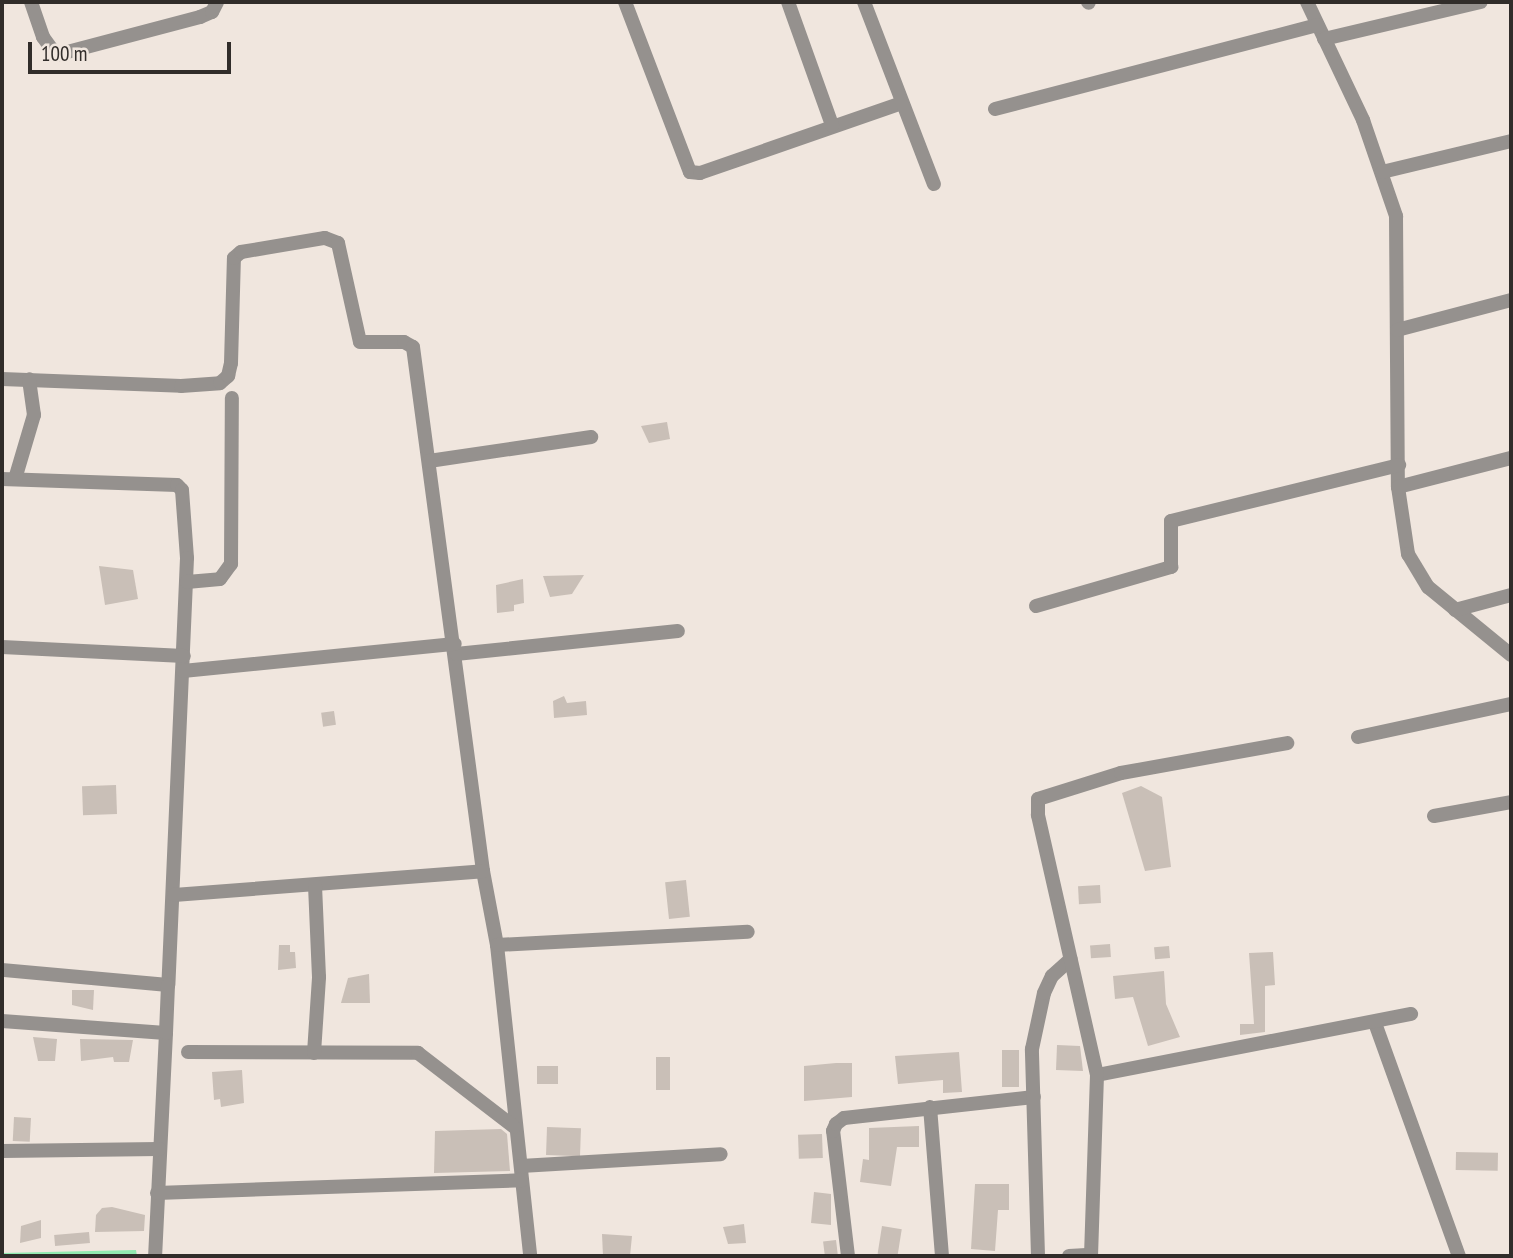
<!DOCTYPE html>
<style>
body{margin:0}
#map{position:relative;width:1513px;height:1258px;overflow:hidden;background:#f0e6de;font-family:"PT Sans Narrow",sans-serif}
div>[style]{position:absolute}
.green>*{inset:0;background:#91e9b0}
.building>*{inset:0;background:#c9bfb7;transform-origin:0 0}
.minor>*{height:14px;margin:-7px;padding:0 7px;transform-origin:7px;border-radius:7px;background:#95918e}
span{translate:-50% -50%;white-space:nowrap;text-align:center;line-height:1.15;-webkit-text-stroke:5px #f0e6de;paint-order:stroke}
.frame{position:absolute;inset:0;border:4px solid #312d2a;pointer-events:none}
.scale{position:absolute;left:28px;top:42px;width:203px;height:32px;box-sizing:border-box;border:4px solid #312d2a;border-top:0;padding-left:9px;font-size:21px;line-height:24px;white-space:nowrap;color:#312d2a;-webkit-text-stroke:5px #f0e6de;paint-order:stroke}
</style>
<div id="map">
<div class="green">
<i style="clip-path:polygon(136px 1250px,137px 1256px,2px 1256px,2px 1253px)"></i>
</div>
<div class="building">
<i style="clip-path:polygon(667px 422px,670px 439px,649px 443px,641px 426px)"></i>
<i style="clip-path:polygon(99px 566px,133px 570px,138px 599px,105px 605px)"></i>
<i style="clip-path:polygon(584px 575px,572px 594px,550px 597px,543px 576px)"></i>
<i style="clip-path:polygon(523px 579px,524px 603px,514px 605px,514px 611px,497px 613px,496px 585px)"></i>
<i style="clip-path:polygon(564px 696px,567px 703px,586px 701px,587px 715px,554px 718px,553px 701px)"></i>
<i style="left:334px;top:711px;width:14px;height:13px;rotate:82deg"></i>
<i style="left:116px;top:785px;width:29px;height:34px;rotate:88deg"></i>
<i style="clip-path:polygon(1141px 786px,1162px 797px,1171px 867px,1145px 871px,1122px 793px)"></i>
<i style="left:686px;top:880px;width:37px;height:21px;rotate:84deg"></i>
<i style="left:1100px;top:885px;width:18px;height:22px;rotate:87deg"></i>
<i style="left:1110px;top:944px;width:13px;height:20px;rotate:86deg"></i>
<i style="clip-path:polygon(279px 945px,290px 945px,290px 952px,295px 952px,296px 968px,278px 970px)"></i>
<i style="left:1169px;top:946px;width:12px;height:15px;rotate:85deg"></i>
<i style="clip-path:polygon(1273px 952px,1275px 985px,1265px 986px,1265px 1032px,1240px 1035px,1240px 1024px,1254px 1024px,1249px 953px)"></i>
<i style="clip-path:polygon(1164px 971px,1166px 1004px,1180px 1037px,1148px 1046px,1133px 997px,1115px 999px,1113px 976px)"></i>
<i style="clip-path:polygon(369px 974px,370px 1003px,341px 1003px,348px 978px)"></i>
<i style="clip-path:polygon(72px 990px,94px 990px,93px 1010px,72px 1005px)"></i>
<i style="clip-path:polygon(33px 1037px,57px 1039px,55px 1061px,38px 1061px)"></i>
<i style="clip-path:polygon(80px 1039px,133px 1040px,129px 1062px,114px 1062px,113px 1057px,81px 1061px)"></i>
<i style="clip-path:polygon(1057px 1045px,1080px 1046px,1083px 1071px,1056px 1070px)"></i>
<i style="left:1002px;top:1050px;width:17px;height:37px"></i>
<i style="clip-path:polygon(959px 1052px,962px 1092px,943px 1093px,943px 1080px,898px 1084px,895px 1056px)"></i>
<i style="left:656px;top:1057px;width:14px;height:33px"></i>
<i style="clip-path:polygon(836px 1063px,852px 1063px,852px 1097px,804px 1101px,804px 1066px)"></i>
<i style="left:537px;top:1066px;width:21px;height:18px"></i>
<i style="clip-path:polygon(242px 1070px,244px 1103px,221px 1107px,220px 1099px,214px 1100px,212px 1072px)"></i>
<i style="left:14px;top:1117px;width:17px;height:24px;rotate:3deg"></i>
<i style="clip-path:polygon(919px 1126px,919px 1147px,897px 1147px,891px 1186px,860px 1182px,863px 1159px,869px 1160px,869px 1128px)"></i>
<i style="left:547px;top:1127px;width:34px;height:28px;rotate:2deg"></i>
<i style="clip-path:polygon(501px 1129px,507px 1134px,510px 1171px,434px 1173px,435px 1131px)"></i>
<i style="left:822px;top:1134px;width:24px;height:24px;rotate:88deg"></i>
<i style="left:1456px;top:1152px;width:42px;height:18px;rotate:1deg"></i>
<i style="clip-path:polygon(975px 1184px,1009px 1184px,1009px 1210px,998px 1210px,995px 1251px,971px 1249px)"></i>
<i style="clip-path:polygon(814px 1192px,831px 1194px,831px 1225px,811px 1223px)"></i>
<i style="clip-path:polygon(112px 1207px,145px 1215px,144px 1231px,95px 1232px,96px 1215px,102px 1208px)"></i>
<i style="clip-path:polygon(41px 1220px,41px 1238px,20px 1243px,21px 1226px)"></i>
<i style="clip-path:polygon(744px 1224px,746px 1243px,728px 1244px,723px 1227px)"></i>
<i style="left:882px;top:1226px;width:20px;height:28px;rotate:9deg"></i>
<i style="left:89px;top:1232px;width:11px;height:35px;rotate:85deg"></i>
<i style="clip-path:polygon(602px 1234px,632px 1236px,630px 1256px,603px 1256px)"></i>
<i style="left:836px;top:1240px;width:16px;height:13px;rotate:83deg"></i>
</div>
<div class="minor">
<i style="left:31px;top:2px;width:37px;rotate:71deg"></i>
<i style="left:43px;top:37px;width:22px;rotate:54deg"></i>
<i style="left:56px;top:55px;width:149px;rotate:-14.8deg"></i>
<i style="left:200px;top:17px;width:13px;rotate:-23deg"></i>
<i style="left:212px;top:12px;width:11px;rotate:-63deg"></i>
<i style="left:625px;top:2px;width:182px;rotate:69.1deg"></i>
<i style="left:690px;top:172px;width:10px;rotate:6deg"></i>
<i style="left:700px;top:173px;width:214px;rotate:-19.1deg"></i>
<i style="left:788px;top:2px;width:131px;rotate:70.3deg"></i>
<i style="left:864px;top:2px;width:195px;rotate:69deg"></i>
<i style="left:1088px;top:2px;width:1px;rotate:45deg"></i>
<i style="left:1307px;top:2px;width:131px;rotate:64.6deg"></i>
<i style="left:1363px;top:120px;width:102px;rotate:71deg"></i>
<i style="left:1396px;top:216px;width:271px;rotate:89.6deg"></i>
<i style="left:1398px;top:487px;width:68px;rotate:81.5deg"></i>
<i style="left:1408px;top:554px;width:39px;rotate:59deg"></i>
<i style="left:1428px;top:587px;width:107px;rotate:39.3deg"></i>
<i style="left:1324px;top:39px;width:161px;rotate:-13.3deg"></i>
<i style="left:995px;top:109px;width:333px;rotate:-14.6deg"></i>
<i style="left:1382px;top:172px;width:133px;rotate:-13.5deg"></i>
<i style="left:1397px;top:330px;width:118px;rotate:-14.7deg"></i>
<i style="left:2px;top:379px;width:179px;rotate:2.2deg"></i>
<i style="left:181px;top:386px;width:39px;rotate:-4deg"></i>
<i style="left:220px;top:383px;width:11px;rotate:-41deg"></i>
<i style="left:228px;top:376px;width:13px;rotate:-77deg"></i>
<i style="left:231px;top:363px;width:105px;rotate:-88.4deg"></i>
<i style="left:234px;top:258px;width:9px;rotate:-41deg"></i>
<i style="left:241px;top:252px;width:85px;rotate:-9.5deg"></i>
<i style="left:325px;top:238px;width:14px;rotate:21deg"></i>
<i style="left:338px;top:243px;width:101px;rotate:77.5deg"></i>
<i style="left:360px;top:342px;width:44px"></i>
<i style="left:404px;top:342px;width:10px;rotate:29deg"></i>
<i style="left:413px;top:347px;width:529px;rotate:82.39deg"></i>
<i style="left:483px;top:871px;width:75px;rotate:79.3deg"></i>
<i style="left:497px;top:945px;width:313px;rotate:83.9deg"></i>
<i style="left:429px;top:461px;width:164px;rotate:-8.4deg"></i>
<i style="left:2px;top:479px;width:175px;rotate:2deg"></i>
<i style="left:177px;top:485px;width:7px;rotate:45deg"></i>
<i style="left:182px;top:490px;width:68px;rotate:85.8deg"></i>
<i style="left:187px;top:558px;width:427px;rotate:92.5deg"></i>
<i style="left:168px;top:985px;width:167px;rotate:-174.8deg"></i>
<i style="left:15px;top:479px;width:67px;rotate:-73.5deg"></i>
<i style="left:34px;top:415px;width:36px;rotate:-98deg"></i>
<i style="left:1398px;top:487px;width:117px;rotate:-14.4deg"></i>
<i style="left:187px;top:582px;width:33px;rotate:-5deg"></i>
<i style="left:220px;top:579px;width:19px;rotate:-54deg"></i>
<i style="left:231px;top:564px;width:166px;rotate:-89.7deg"></i>
<i style="left:1036px;top:606px;width:141px;rotate:-16.1deg"></i>
<i style="left:1171px;top:567px;width:46px;rotate:-90deg"></i>
<i style="left:1171px;top:521px;width:235px;rotate:-13.8deg"></i>
<i style="left:1455px;top:610px;width:58px;rotate:-15deg"></i>
<i style="left:2px;top:647px;width:182px;rotate:2.8deg"></i>
<i style="left:456px;top:654px;width:223px;rotate:-5.9deg"></i>
<i style="left:183px;top:671px;width:273px;rotate:-5.7deg"></i>
<i style="left:1358px;top:737px;width:157px;rotate:-12.2deg"></i>
<i style="left:1434px;top:816px;width:78px;rotate:-10.3deg"></i>
<i style="left:174px;top:895px;width:310px;rotate:-4.4deg"></i>
<i style="left:497px;top:945px;width:251px;rotate:-3deg"></i>
<i style="left:2px;top:1021px;width:164px;rotate:4.2deg"></i>
<i style="left:166px;top:1033px;width:223px;rotate:92.8deg"></i>
<i style="left:1375px;top:1023px;width:248px;rotate:70.2deg"></i>
<i style="left:166px;top:1033px;width:48px;rotate:-87.6deg"></i>
<i style="left:188px;top:1052px;width:230px;rotate:0.2deg"></i>
<i style="left:418px;top:1053px;width:121px;rotate:37.6deg"></i>
<i style="left:314px;top:1053px;width:76px;rotate:-86.2deg"></i>
<i style="left:319px;top:977px;width:92px;rotate:-92.5deg"></i>
<i style="left:1097px;top:1075px;width:320px;rotate:-11deg"></i>
<i style="left:930px;top:1107px;width:149px;rotate:85.4deg"></i>
<i style="left:2px;top:1151px;width:157px;rotate:-0.7deg"></i>
<i style="left:521px;top:1166px;width:200px;rotate:-3.4deg"></i>
<i style="left:157px;top:1193px;width:365px;rotate:-2deg"></i>
<i style="left:848px;top:1256px;width:126px;rotate:-96.8deg"></i>
<i style="left:833px;top:1131px;width:8px;rotate:-67deg"></i>
<i style="left:836px;top:1124px;width:10px;rotate:-37deg"></i>
<i style="left:844px;top:1118px;width:191px;rotate:-6.3deg"></i>
<i style="left:1038px;top:1256px;width:207px;rotate:-91.7deg"></i>
<i style="left:1032px;top:1049px;width:57px;rotate:-77.9deg"></i>
<i style="left:1044px;top:993px;width:19px;rotate:-65deg"></i>
<i style="left:1052px;top:976px;width:25px;rotate:-42deg"></i>
<i style="left:1069px;top:1256px;width:22px;rotate:-3deg"></i>
<i style="left:1091px;top:1256px;width:181px;rotate:-88.1deg"></i>
<i style="left:1097px;top:1075px;width:267px;rotate:-102.8deg"></i>
<i style="left:1038px;top:815px;width:16px;rotate:-90deg"></i>
<i style="left:1038px;top:799px;width:87px;rotate:-17.4deg"></i>
<i style="left:1121px;top:773px;width:169px;rotate:-10.2deg"></i>
</div>
<div class="frame"></div>
<div class="scale">100 m</div>
</div>
